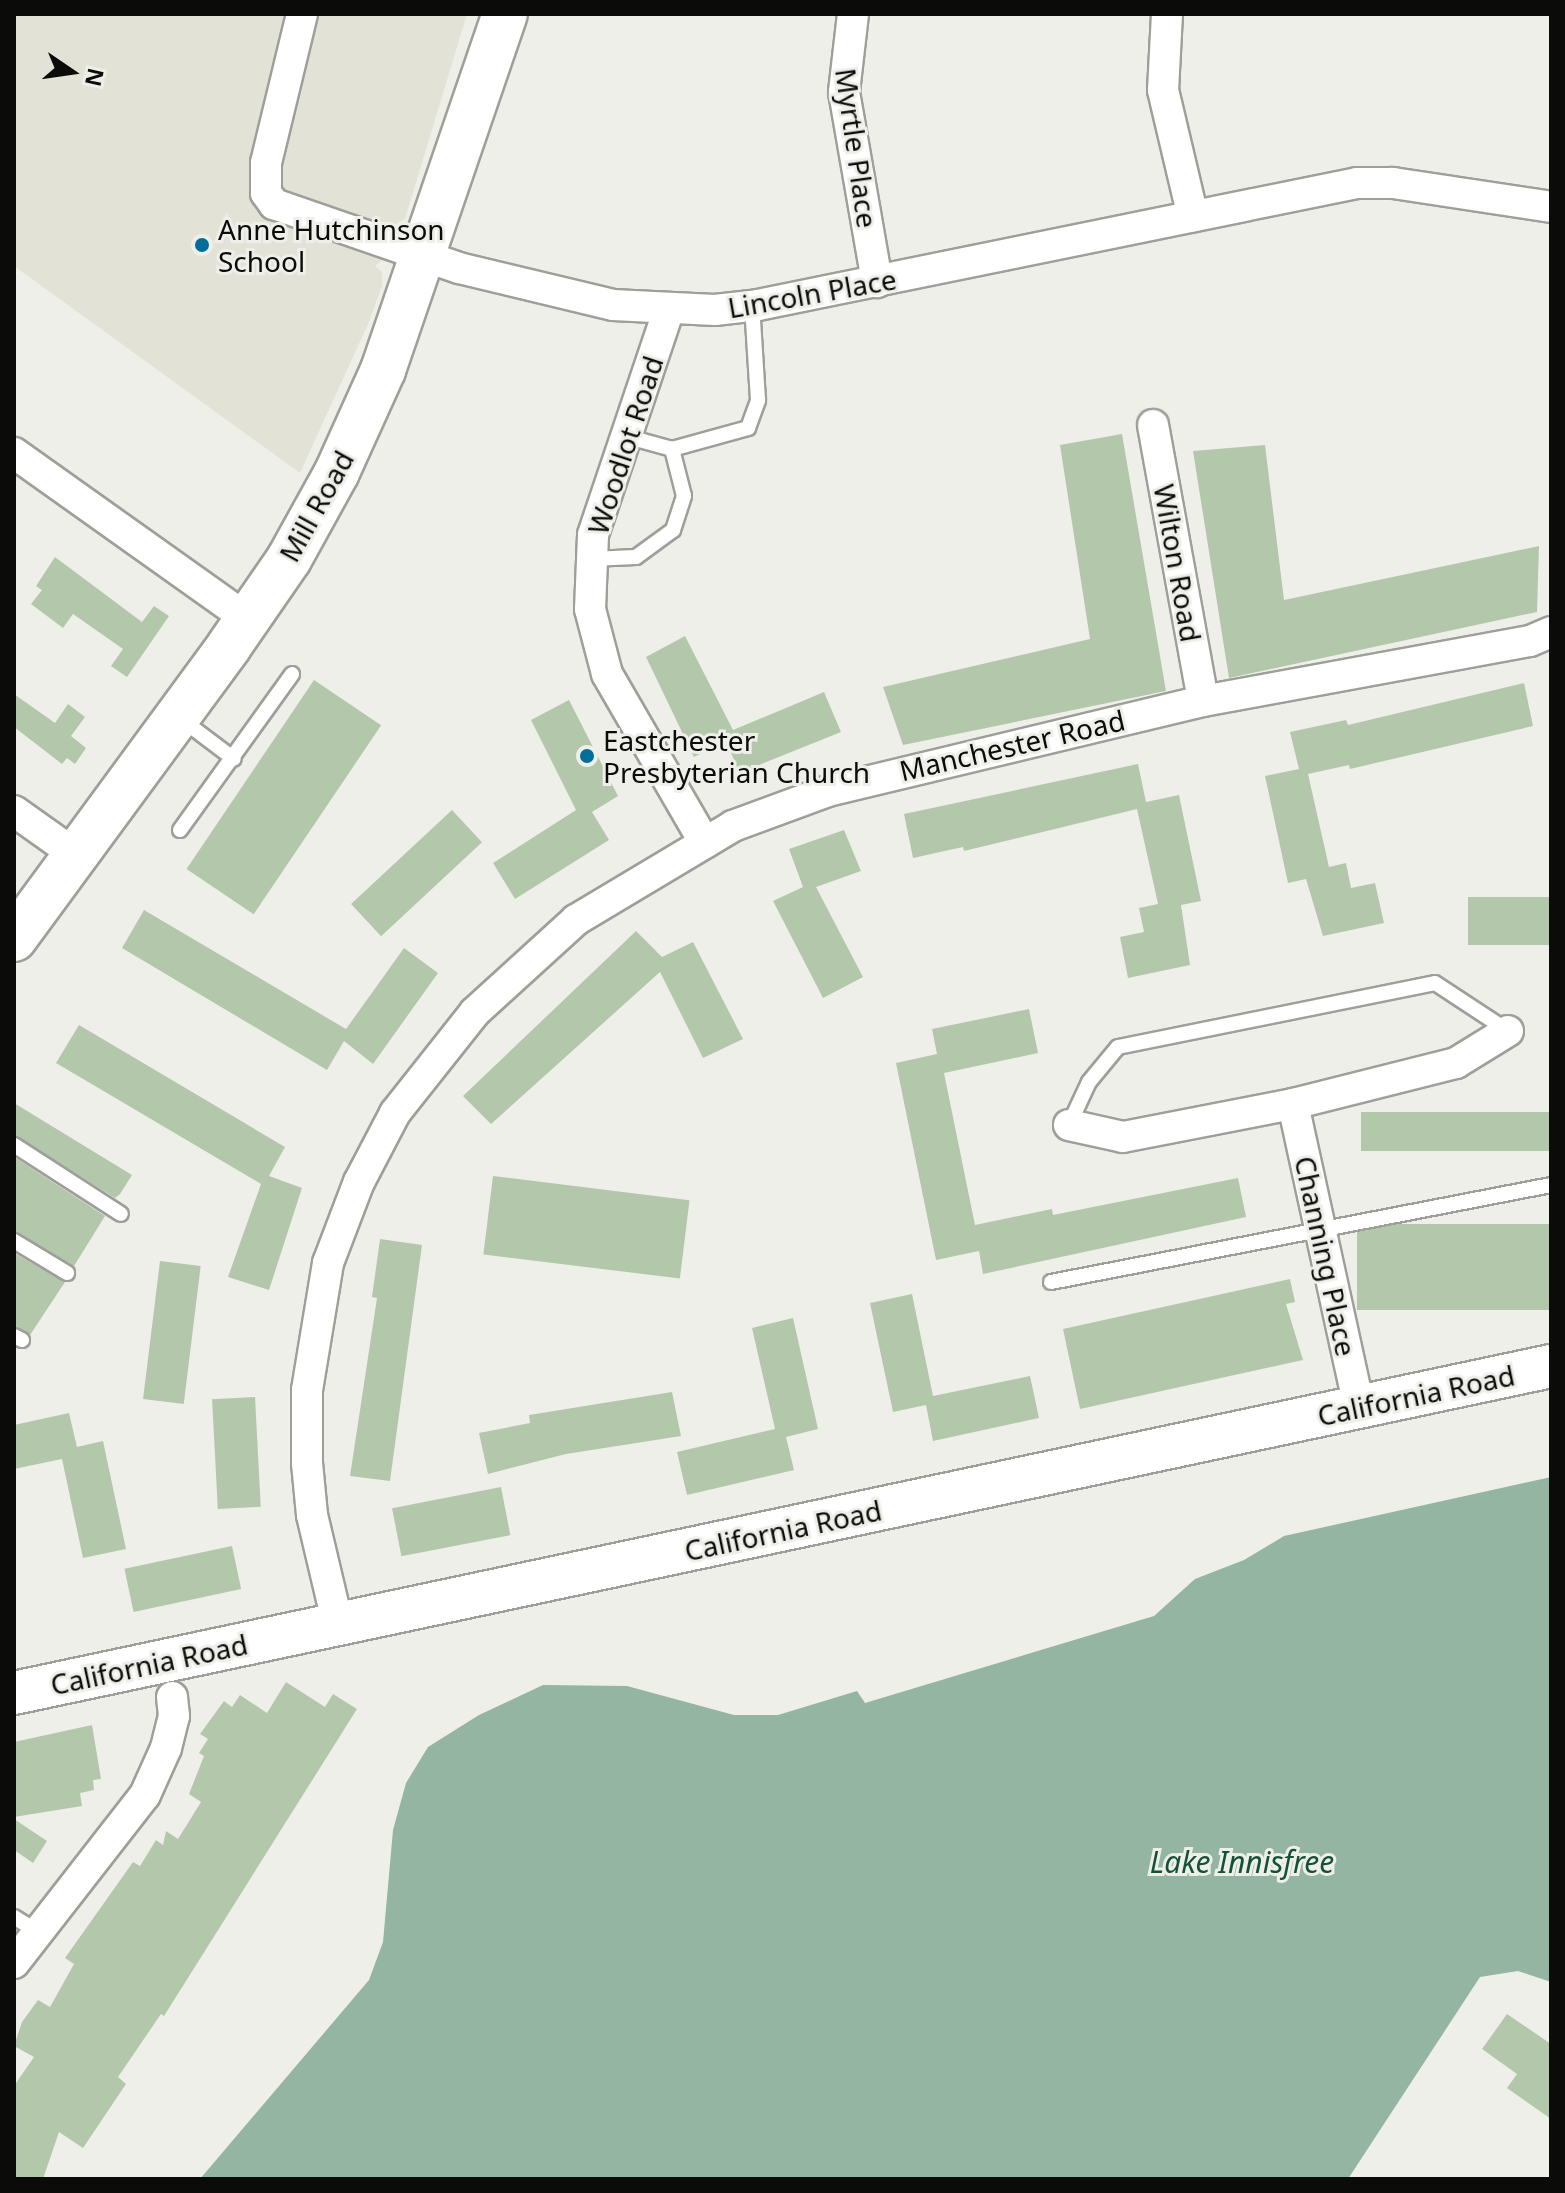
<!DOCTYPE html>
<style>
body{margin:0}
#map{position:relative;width:1565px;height:2193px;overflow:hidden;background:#efefea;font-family:"Noto Sans",sans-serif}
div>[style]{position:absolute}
.built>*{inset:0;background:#e2e3d6}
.water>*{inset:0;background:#93b5a2}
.building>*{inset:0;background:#b3c8ab;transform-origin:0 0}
.roads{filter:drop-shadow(2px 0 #9f9f9a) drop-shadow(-2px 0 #9f9f9a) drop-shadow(0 2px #9f9f9a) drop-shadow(0 -2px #9f9f9a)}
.service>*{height:14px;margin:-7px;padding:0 7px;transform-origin:7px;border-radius:7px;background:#fff}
.minor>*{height:30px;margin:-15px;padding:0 15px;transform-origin:15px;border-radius:15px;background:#fff}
.secondary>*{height:42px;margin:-21px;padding:0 21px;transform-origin:21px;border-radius:21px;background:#fff}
.primary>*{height:44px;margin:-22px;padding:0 22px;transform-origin:22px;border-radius:22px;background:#fff}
.dots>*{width:22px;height:22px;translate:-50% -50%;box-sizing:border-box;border:4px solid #efefea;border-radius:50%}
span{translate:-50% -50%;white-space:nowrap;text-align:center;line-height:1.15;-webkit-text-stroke:6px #efefea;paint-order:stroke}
.street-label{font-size:28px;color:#0b0c0a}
.poi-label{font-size:28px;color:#0b0c0a}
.left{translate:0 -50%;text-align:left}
.water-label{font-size:30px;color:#145238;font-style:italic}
.frame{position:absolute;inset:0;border:16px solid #0b0c0a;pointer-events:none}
.north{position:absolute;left:32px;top:32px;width:80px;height:80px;-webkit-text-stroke:6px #efefea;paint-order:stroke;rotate:103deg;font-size:22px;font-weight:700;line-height:32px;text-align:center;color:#0b0c0a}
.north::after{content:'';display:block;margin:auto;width:28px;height:36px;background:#0b0c0a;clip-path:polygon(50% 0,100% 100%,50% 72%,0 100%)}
</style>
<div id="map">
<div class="built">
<i style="clip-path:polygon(14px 14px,467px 14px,405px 219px,397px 223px,384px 259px,375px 266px,382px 272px,382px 286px,369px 322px,300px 473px,14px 266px)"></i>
</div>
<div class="water">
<i style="clip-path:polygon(1551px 1477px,1551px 1982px,1518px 1971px,1480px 1977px,1348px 2179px,200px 2179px,369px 1980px,383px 1942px,393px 1830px,406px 1783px,428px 1747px,479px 1715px,543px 1685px,627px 1686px,734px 1715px,778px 1715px,857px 1691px,865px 1703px,1154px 1616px,1195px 1579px,1244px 1560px,1284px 1536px)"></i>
</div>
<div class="building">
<i style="clip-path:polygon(1122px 434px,1166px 691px,903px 745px,883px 687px,1090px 639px,1060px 445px)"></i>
<i style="clip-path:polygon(1265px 445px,1284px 600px,1539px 546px,1537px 612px,1229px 678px,1193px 451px)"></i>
<i style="clip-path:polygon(55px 557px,142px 622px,154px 606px,169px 616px,127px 677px,111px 666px,123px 649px,73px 614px,63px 628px,31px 604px,42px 590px,36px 586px)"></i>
<i style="clip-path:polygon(685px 636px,733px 730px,824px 692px,841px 732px,739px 773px,726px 740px,694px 757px,646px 657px)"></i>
<i style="left:314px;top:680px;width:81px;height:228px;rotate:34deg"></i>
<i style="clip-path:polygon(1524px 683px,1533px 726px,1350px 769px,1349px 765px,1308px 774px,1329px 867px,1346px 863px,1351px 888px,1375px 883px,1384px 923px,1323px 936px,1306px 879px,1288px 883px,1265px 776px,1299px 769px,1290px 732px,1346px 720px,1348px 725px)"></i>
<i style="clip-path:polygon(14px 694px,55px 723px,68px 704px,85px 717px,71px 736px,86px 748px,75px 764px,67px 758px,62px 764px,14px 727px)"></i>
<i style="clip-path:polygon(569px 700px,618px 796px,592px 812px,609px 840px,515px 899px,493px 863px,576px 810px,531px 720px)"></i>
<i style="clip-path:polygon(1138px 764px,1146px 802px,1179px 795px,1201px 901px,1181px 905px,1190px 965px,1128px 978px,1120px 937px,1144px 932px,1139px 908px,1158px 904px,1137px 809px,964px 851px,963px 847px,913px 858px,904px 814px)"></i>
<i style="left:452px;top:810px;width:44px;height:138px;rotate:47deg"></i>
<i style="clip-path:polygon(844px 830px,861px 871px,816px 887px,863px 977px,823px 998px,773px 901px,803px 887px,789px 849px)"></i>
<i style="left:1551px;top:897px;width:48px;height:83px;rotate:90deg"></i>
<i style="clip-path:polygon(144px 910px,346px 1029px,404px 948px,438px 973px,373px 1064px,344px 1041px,327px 1070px,122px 948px)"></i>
<i style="clip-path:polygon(636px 931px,662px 957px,693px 942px,743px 1039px,703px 1058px,660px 972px,491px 1124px,463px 1096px)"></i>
<i style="clip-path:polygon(1029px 1009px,1038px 1053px,944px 1073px,975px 1225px,1052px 1209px,1053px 1215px,1238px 1178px,1246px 1217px,983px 1274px,979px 1251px,936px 1260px,896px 1063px,937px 1054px,932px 1029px)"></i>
<i style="clip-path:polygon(79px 1025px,285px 1147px,269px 1176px,302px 1188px,269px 1290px,228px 1277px,261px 1184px,56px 1063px)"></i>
<i style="clip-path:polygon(14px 1103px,132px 1175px,120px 1194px,115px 1198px,14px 1135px)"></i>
<i style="left:1551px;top:1112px;width:39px;height:190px;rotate:90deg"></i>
<i style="clip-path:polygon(14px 1157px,105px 1216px,74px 1266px,14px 1231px)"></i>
<i style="left:493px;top:1176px;width:198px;height:79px;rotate:7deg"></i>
<i style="left:1551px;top:1224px;width:86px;height:194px;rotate:90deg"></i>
<i style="clip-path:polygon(380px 1239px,422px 1245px,390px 1481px,350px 1476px,377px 1298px,372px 1297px)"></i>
<i style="clip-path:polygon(14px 1253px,65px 1282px,30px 1335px,14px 1326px)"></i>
<i style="left:160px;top:1261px;width:41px;height:139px;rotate:7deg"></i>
<i style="clip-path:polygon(1290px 1279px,1295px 1302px,1286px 1304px,1303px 1360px,1080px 1409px,1063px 1329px)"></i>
<i style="clip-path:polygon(912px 1294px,933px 1396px,1030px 1376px,1039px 1418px,933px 1441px,926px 1405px,893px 1412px,870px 1303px)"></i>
<i style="clip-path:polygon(793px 1318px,818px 1429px,786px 1437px,794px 1470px,687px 1495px,677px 1452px,775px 1429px,752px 1328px)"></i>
<i style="clip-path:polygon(672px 1392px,681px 1436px,566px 1454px,488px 1474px,479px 1433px,530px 1423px,529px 1415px)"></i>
<i style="left:255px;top:1397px;width:110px;height:43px;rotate:87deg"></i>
<i style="clip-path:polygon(69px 1413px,77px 1447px,103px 1441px,126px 1549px,83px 1558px,62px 1459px,14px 1469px,14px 1425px)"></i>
<i style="left:501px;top:1487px;width:49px;height:111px;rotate:79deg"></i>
<i style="left:232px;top:1546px;width:44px;height:110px;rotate:78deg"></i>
<i style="clip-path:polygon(286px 1682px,325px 1707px,333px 1694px,357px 1709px,164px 2016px,161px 2014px,118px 2077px,126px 2084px,83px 2148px,59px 2132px,43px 2179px,14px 2179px,14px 2086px,34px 2057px,14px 2046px,22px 2022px,38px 2000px,50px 2007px,74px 1964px,65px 1958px,133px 1862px,140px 1866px,156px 1840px,163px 1845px,166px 1831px,178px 1839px,201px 1802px,189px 1794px,204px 1756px,199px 1753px,208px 1739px,200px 1734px,224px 1701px,232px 1707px,240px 1695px,267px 1713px)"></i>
<i style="clip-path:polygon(92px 1725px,101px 1779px,93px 1780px,94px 1790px,80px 1793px,82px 1806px,14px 1817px,14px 1742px)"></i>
<i style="clip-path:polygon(14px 1819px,47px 1841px,33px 1863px,14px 1850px)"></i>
<i style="clip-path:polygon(1507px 2014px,1551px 2044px,1551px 2119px,1507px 2088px,1517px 2074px,1482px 2049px)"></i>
</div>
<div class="roads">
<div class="service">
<i style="left:625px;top:436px;width:49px;rotate:15.5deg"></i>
<i style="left:672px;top:449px;width:79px;rotate:-15.4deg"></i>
<i style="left:748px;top:428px;width:30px;rotate:-70deg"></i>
<i style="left:758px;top:400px;width:95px;rotate:-93.6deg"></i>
<i style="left:591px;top:559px;width:45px;rotate:-2.5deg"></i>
<i style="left:636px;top:557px;width:46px;rotate:-36.1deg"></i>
<i style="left:673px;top:530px;width:36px;rotate:-72deg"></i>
<i style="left:684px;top:496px;width:49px;rotate:-104.3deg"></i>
<i style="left:181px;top:719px;width:66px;rotate:37deg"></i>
<i style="left:180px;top:830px;width:192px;rotate:-54.3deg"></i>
<i style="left:1069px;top:1125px;width:47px;rotate:-65.1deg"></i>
<i style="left:1089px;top:1082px;width:45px;rotate:-50.4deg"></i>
<i style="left:1118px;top:1047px;width:323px;rotate:-11.4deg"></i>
<i style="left:1435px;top:983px;width:87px;rotate:33.3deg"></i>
<i style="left:14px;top:1145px;width:127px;rotate:32.8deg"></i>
<i style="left:14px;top:1241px;width:62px;rotate:31.1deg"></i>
<i style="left:1051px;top:1282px;width:509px;rotate:-10.98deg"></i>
<i style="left:14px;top:1336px;width:9px;rotate:27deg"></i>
<i style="left:14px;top:1917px;width:25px;rotate:32deg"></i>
</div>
<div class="minor">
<i style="left:302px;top:14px;width:153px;rotate:103.6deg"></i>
<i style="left:266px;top:163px;width:30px;rotate:90deg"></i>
<i style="left:266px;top:193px;width:14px;rotate:54deg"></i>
<i style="left:274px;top:204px;width:196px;rotate:19.1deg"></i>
<i style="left:459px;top:268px;width:158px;rotate:13.5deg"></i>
<i style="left:613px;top:305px;width:102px;rotate:2.8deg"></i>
<i style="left:715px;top:310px;width:43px;rotate:-6.6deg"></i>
<i style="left:758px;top:305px;width:611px;rotate:-11.51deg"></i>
<i style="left:1357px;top:183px;width:36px"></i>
<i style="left:1393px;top:183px;width:160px;rotate:8.6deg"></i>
<i style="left:853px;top:14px;width:79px;rotate:96.6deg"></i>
<i style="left:844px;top:92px;width:193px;rotate:80.1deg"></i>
<i style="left:1167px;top:14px;width:76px;rotate:93deg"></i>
<i style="left:1163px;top:90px;width:130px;rotate:76.7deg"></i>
<i style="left:669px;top:309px;width:238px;rotate:108.6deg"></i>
<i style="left:593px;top:535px;width:74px;rotate:92.3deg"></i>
<i style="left:590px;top:609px;width:67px;rotate:75.3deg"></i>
<i style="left:607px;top:674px;width:195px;rotate:59.9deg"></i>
<i style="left:1153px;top:425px;width:280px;rotate:79.7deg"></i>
<i style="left:14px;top:453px;width:287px;rotate:35.4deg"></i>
<i style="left:14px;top:811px;width:76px;rotate:35.4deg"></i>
<i style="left:1293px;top:1104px;width:310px;rotate:77.7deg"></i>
<i style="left:1069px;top:1125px;width:55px;rotate:12.5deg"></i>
<i style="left:1123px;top:1137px;width:173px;rotate:-11deg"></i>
<i style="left:1293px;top:1104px;width:168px;rotate:-14.1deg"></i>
<i style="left:1456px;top:1063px;width:61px;rotate:-31.6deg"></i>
<i style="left:338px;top:1625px;width:113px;rotate:-103.3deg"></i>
<i style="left:312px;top:1515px;width:52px;rotate:-95.5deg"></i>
<i style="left:307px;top:1463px;width:73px;rotate:-90deg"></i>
<i style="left:307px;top:1390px;width:129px;rotate:-80.6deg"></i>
<i style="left:328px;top:1263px;width:87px;rotate:-69.1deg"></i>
<i style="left:359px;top:1182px;width:78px;rotate:-62.4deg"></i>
<i style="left:395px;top:1113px;width:129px;rotate:-51.6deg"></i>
<i style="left:475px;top:1012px;width:137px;rotate:-42.3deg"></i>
<i style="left:576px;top:920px;width:183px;rotate:-30.9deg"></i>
<i style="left:733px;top:826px;width:101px;rotate:-20.2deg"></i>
<i style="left:828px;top:791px;width:386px;rotate:-13.5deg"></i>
<i style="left:1203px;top:701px;width:332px;rotate:-10.4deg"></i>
<i style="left:1530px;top:641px;width:23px;rotate:-23deg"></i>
<i style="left:14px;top:1963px;width:213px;rotate:-52.1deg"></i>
<i style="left:145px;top:1795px;width:51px;rotate:-65.9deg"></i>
<i style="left:166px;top:1748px;width:33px;rotate:-76deg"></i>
<i style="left:174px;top:1716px;width:19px;rotate:-96deg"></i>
</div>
<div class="secondary">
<i style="left:14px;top:1693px;width:1571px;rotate:-12.01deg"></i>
</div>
<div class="primary">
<i style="left:14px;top:939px;width:363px;rotate:-53.7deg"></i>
<i style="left:229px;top:646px;width:106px;rotate:-55.4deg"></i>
<i style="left:289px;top:559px;width:99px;rotate:-61.1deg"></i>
<i style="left:337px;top:472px;width:112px;rotate:-65.7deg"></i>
<i style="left:383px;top:370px;width:376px;rotate:-71.1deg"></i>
</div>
</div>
<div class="dots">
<i style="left:202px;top:245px;background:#046e9b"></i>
<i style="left:587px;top:756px;background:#046e9b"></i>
</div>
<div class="street-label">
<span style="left:857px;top:148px;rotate:82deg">Myrtle Place</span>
<span style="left:812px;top:293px;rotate:-10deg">Lincoln Place</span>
<span style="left:625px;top:445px;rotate:-72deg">Woodlot Road</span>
<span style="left:316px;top:506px;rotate:-61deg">Mill Road</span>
<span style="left:1178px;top:563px;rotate:80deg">Wilton Road</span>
<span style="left:1012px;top:745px;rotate:-13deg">Manchester Road</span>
<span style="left:1326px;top:1256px;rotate:78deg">Channing Place</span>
<span style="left:1416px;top:1395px;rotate:-12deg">California Road</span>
<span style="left:783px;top:1530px;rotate:-12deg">California Road</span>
<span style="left:149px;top:1664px;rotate:-12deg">California Road</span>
</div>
<div class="poi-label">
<span class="left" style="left:218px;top:245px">Anne Hutchinson<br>School</span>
<span class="left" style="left:603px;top:756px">Eastchester<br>Presbyterian Church</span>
</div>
<div class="water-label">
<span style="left:1242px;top:1862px">Lake Innisfree</span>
</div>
<div class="frame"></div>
<div class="north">N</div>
</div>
